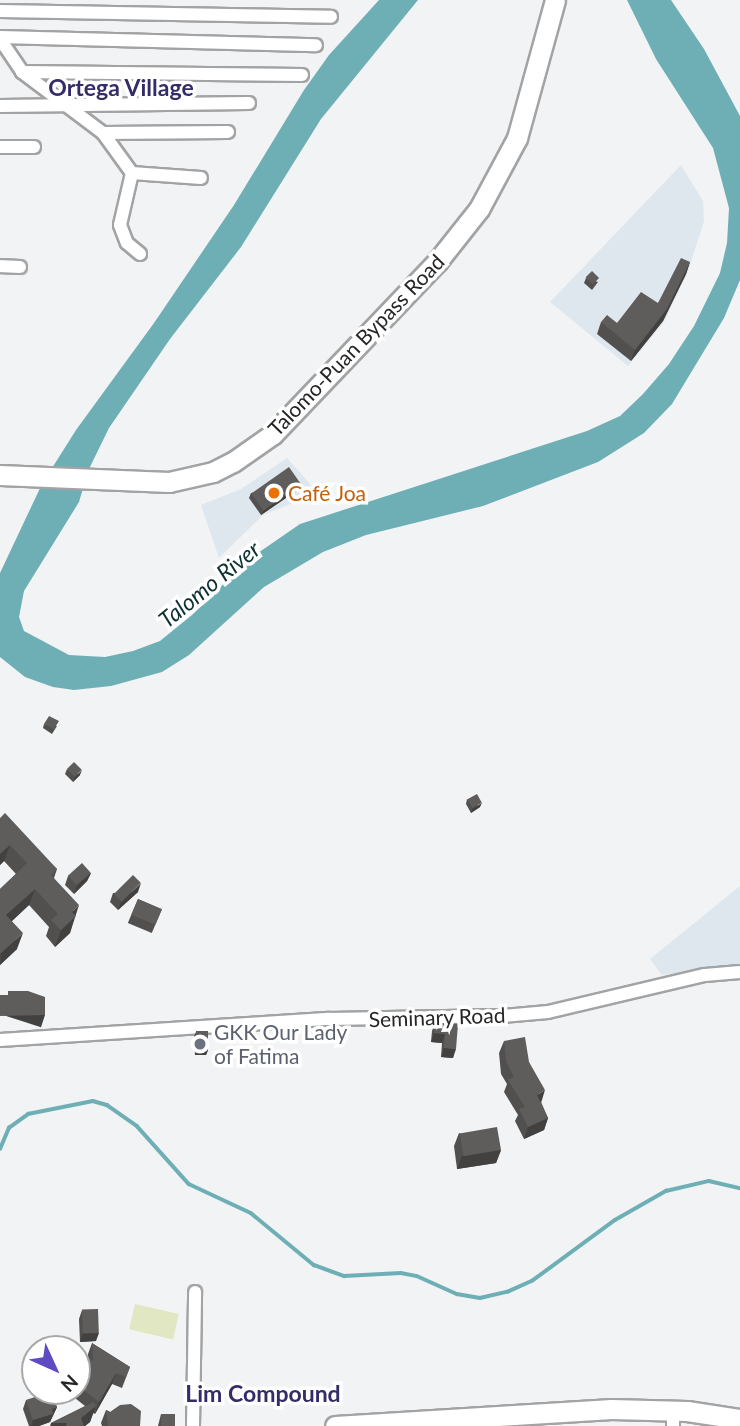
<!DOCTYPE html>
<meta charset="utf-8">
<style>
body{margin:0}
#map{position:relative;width:740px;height:1426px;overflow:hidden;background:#f1f3f4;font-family:Lato,sans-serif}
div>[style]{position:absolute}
.built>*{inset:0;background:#dfe7ee}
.green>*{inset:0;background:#e1e7c3;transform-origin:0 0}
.water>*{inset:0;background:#6eafb6}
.stream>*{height:3.5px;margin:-1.75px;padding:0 1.75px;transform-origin:1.75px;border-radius:1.75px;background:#6eafb6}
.roads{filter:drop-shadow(2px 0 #a2a3a5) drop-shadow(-2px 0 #a2a3a5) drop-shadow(0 2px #a2a3a5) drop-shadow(0 -2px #a2a3a5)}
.minor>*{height:12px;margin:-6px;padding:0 6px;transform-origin:6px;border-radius:6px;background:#fff}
.primary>*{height:19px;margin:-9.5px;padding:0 9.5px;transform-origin:9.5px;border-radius:9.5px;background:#fff}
.trunk>*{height:19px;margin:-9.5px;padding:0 9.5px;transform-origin:9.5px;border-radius:9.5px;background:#fff}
.wall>*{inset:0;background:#52504f;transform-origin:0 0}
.shaded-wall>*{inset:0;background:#424140;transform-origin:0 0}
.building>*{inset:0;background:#5f5d5c;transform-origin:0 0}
.dots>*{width:19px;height:19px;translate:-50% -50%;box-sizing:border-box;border:4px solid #fff;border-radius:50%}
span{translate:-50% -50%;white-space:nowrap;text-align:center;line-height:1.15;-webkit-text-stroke:7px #fff;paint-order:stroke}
.street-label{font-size:21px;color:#252626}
.food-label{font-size:21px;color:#c56008}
.left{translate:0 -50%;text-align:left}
.worship-label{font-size:21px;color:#5b616d}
.neighbourhood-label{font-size:23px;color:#342c67;font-weight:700}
.water-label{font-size:23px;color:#0e3033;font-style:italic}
.north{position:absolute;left:21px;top:1335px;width:70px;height:70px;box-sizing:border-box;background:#fff;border:2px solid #a8a8a8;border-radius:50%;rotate:135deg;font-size:19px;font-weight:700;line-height:28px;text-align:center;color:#252626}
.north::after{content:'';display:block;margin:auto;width:24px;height:32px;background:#5f4ac3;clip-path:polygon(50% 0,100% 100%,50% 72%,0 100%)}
</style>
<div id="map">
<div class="built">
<i style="clip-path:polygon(681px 165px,703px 201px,704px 221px,687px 274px,664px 322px,628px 366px,550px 302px)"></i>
<i style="clip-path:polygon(287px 458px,318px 493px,263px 515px,219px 558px,201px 505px,241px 489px)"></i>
<i style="clip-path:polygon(740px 886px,740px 965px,662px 975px,650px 959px)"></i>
</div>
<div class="green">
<i style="left:135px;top:1304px;width:45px;height:26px;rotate:13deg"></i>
</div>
<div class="water">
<i style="clip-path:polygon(379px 0,418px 0,321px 119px,241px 247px,170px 339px,109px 428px,88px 471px,79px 502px,24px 591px,19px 617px,24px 631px,69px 655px,105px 657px,133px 651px,160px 641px,192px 615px,248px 560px,300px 524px,587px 431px,620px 416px,643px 394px,669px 364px,694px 326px,720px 273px,727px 243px,729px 208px,713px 148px,656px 59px,627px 0,671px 0,704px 49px,740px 116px,740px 280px,724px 318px,672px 404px,644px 433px,598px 462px,483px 506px,366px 535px,323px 552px,264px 587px,189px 655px,162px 672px,111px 686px,74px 690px,53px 687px,25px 677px,0 657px,0 573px,42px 484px,76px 430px,154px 323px,234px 205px,304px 90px,329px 55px)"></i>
</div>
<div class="stream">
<i style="left:0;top:1149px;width:23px;rotate:-67deg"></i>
<i style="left:9px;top:1128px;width:24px;rotate:-36deg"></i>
<i style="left:28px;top:1114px;width:66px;rotate:-11.3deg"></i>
<i style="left:93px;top:1101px;width:15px;rotate:16deg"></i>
<i style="left:107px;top:1105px;width:37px;rotate:35deg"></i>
<i style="left:137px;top:1126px;width:78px;rotate:48.1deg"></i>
<i style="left:189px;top:1184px;width:68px;rotate:25.1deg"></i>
<i style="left:251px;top:1213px;width:82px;rotate:39.5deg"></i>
<i style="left:314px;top:1265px;width:32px;rotate:20deg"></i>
<i style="left:344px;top:1276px;width:57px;rotate:-3deg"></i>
<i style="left:401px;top:1273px;width:16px;rotate:11deg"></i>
<i style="left:417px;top:1276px;width:44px;rotate:24.2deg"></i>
<i style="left:457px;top:1294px;width:23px;rotate:10deg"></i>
<i style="left:480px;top:1298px;width:28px;rotate:-13deg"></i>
<i style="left:507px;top:1292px;width:27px;rotate:-24deg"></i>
<i style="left:532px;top:1281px;width:103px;rotate:-36.3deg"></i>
<i style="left:615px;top:1220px;width:59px;rotate:-29.6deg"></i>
<i style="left:666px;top:1191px;width:44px;rotate:-13.1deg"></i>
<i style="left:709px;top:1181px;width:32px;rotate:13deg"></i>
</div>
<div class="roads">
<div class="minor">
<i style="left:0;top:11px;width:331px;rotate:1deg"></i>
<i style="left:0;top:37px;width:316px;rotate:1.5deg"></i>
<i style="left:0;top:39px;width:40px;rotate:56deg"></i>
<i style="left:22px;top:72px;width:101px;rotate:37deg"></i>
<i style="left:103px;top:133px;width:49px;rotate:54.1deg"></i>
<i style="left:132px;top:173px;width:69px;rotate:4.1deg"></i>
<i style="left:22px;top:72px;width:280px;rotate:0.6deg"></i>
<i style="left:0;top:106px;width:249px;rotate:-0.7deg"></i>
<i style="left:103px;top:133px;width:125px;rotate:-0.5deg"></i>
<i style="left:0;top:147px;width:34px"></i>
<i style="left:132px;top:173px;width:53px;rotate:103deg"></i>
<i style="left:120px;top:225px;width:19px;rotate:69deg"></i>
<i style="left:127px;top:243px;width:17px;rotate:40deg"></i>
<i style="left:0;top:266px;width:20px;rotate:3deg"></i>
<i style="left:0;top:1040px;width:330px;rotate:-3.7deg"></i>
<i style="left:329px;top:1019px;width:173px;rotate:-1deg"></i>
<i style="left:502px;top:1016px;width:46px;rotate:-5deg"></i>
<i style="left:548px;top:1012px;width:161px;rotate:-13.3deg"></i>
<i style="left:705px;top:975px;width:35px;rotate:-5deg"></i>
<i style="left:193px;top:1426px;width:134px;rotate:-89.1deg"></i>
<i style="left:673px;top:1426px;width:16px;rotate:-90deg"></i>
</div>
<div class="primary">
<i style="left:335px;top:1426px;width:277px;rotate:-3.5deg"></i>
<i style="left:611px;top:1409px;width:76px;rotate:1.5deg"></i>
<i style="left:687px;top:1411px;width:54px;rotate:8.6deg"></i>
</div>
<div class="trunk">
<i style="left:0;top:475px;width:169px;rotate:2.4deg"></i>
<i style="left:169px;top:482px;width:45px;rotate:-12.8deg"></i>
<i style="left:213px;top:472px;width:22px;rotate:-27deg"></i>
<i style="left:233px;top:462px;width:49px;rotate:-35deg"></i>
<i style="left:273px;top:434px;width:238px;rotate:-46.4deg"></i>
<i style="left:437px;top:262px;width:68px;rotate:-51.6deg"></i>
<i style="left:479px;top:209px;width:81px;rotate:-61.8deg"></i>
<i style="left:517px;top:138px;width:143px;rotate:-74.6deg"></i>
</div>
</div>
<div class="wall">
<i style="clip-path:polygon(690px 262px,686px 274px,663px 321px,631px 361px,597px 334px,601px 322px,617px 323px,658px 303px)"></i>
<i style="clip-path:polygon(586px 278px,598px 282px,592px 290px,584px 283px)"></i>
<i style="clip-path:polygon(301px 484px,299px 489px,261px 515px,249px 498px,251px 493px)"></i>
<i style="clip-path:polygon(44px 724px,57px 726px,52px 734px,43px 728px)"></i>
<i style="clip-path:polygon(67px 769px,80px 775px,73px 782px,65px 774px)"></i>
<i style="clip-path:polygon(467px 799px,480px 807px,471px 813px,466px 804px)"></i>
<i style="clip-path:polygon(0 818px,57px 869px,54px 878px,75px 915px,70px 933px,55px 947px,46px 936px,49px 927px,29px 905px,12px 921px,17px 949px,0 965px,0 889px,16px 874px,4px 861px,0 865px)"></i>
<i style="clip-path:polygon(91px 873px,87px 881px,74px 894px,65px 885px,68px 876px)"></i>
<i style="clip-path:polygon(138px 892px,118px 910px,110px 902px,113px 893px)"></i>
<i style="left:138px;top:899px;width:26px;height:26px;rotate:23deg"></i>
<i style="clip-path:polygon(435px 1023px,458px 1024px,453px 1058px,441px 1057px,442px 1043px,431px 1042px,432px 1031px)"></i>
<i style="clip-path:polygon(196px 1032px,208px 1050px,206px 1055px,195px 1055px,194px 1036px)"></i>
<i style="clip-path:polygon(504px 1041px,529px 1062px,541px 1102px,548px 1118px,544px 1130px,524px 1139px,515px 1121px,518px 1115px,504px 1092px,507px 1084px,501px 1074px,499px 1053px)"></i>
<i style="clip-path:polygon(459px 1133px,501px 1150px,496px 1163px,457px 1169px,454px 1146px)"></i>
<i style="clip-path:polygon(82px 1310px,96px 1341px,80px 1342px,79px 1319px)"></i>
<i style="clip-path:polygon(92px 1343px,130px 1367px,122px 1388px,112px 1384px,95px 1414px,93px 1413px,90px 1422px,85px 1426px,50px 1426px,51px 1423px,85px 1406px,70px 1394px,70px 1391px,77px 1391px,77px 1368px,88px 1357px,88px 1354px)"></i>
<i style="clip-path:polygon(49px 1398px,57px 1407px,50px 1422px,39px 1426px,29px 1426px,23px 1409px,26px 1400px)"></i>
<i style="clip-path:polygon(106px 1410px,140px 1426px,102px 1426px,101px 1423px)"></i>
<i style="clip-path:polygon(161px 1414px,175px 1426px,158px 1426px)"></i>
</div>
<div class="shaded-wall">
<i style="clip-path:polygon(690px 262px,686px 274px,663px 321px,631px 361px,635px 350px)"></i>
<i style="clip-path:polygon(301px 484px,299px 489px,261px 515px,263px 511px)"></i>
<i style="clip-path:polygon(82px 770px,80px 775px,73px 782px,75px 777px)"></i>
<i style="clip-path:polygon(482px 803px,480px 807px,471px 813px,473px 808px)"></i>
<i style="clip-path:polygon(10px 845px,4px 861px,0 865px,0 854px)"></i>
<i style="clip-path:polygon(91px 873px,87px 881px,74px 894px,77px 885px)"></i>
<i style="clip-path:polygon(141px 883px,138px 892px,118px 910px,121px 902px)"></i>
<i style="clip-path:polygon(35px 889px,29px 905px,0 932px,6px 915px)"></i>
<i style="clip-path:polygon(79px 905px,70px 933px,55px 947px,61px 930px,72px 912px)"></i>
<i style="clip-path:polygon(23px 933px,17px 949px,0 965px,1px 953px)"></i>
<i style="left:45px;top:1015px;width:13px;height:45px;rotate:108deg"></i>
<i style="clip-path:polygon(434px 1033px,445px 1034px,442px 1043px,431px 1042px)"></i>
<i style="clip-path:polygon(444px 1048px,456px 1049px,453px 1058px,441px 1057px)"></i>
<i style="clip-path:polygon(208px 1050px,206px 1055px,195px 1055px,196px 1051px)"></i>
<i style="clip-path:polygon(545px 1090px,541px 1103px,537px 1095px)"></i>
<i style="clip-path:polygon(548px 1118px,544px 1130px,524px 1139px,528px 1127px)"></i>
<i style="clip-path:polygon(501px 1150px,496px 1163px,457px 1169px,462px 1156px)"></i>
<i style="clip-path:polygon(83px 1333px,99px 1333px,96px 1341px,80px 1342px)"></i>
<i style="clip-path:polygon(116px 1373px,112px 1384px,95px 1414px,99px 1402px)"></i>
<i style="clip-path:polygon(96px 1406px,90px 1422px,85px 1426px,78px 1426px,81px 1418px)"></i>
<i style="clip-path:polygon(57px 1407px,50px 1422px,39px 1426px,31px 1426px,33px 1420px,52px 1409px)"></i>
<i style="left:51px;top:1423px;width:16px;height:3px"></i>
</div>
<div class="building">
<i style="clip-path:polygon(681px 258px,690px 262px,667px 309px,635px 350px,601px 322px,607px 315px,617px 323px,641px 292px,658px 303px)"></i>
<i style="left:592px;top:271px;width:10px;height:9px;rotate:45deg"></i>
<i style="left:289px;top:467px;width:21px;height:46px;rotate:55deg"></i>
<i style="clip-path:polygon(49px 716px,59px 721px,54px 729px,44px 724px)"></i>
<i style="left:74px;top:762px;width:11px;height:10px;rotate:45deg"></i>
<i style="left:477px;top:794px;width:10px;height:11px;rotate:61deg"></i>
<i style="clip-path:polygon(5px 813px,57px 869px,51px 875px,79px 905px,72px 912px,76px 916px,61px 930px,51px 920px,58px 914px,35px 889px,6px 915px,23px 933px,1px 953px,0 952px,0 889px,27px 863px,10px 845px,0 854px,0 818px)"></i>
<i style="left:82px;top:863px;width:13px;height:19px;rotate:48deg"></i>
<i style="left:133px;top:875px;width:11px;height:27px;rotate:45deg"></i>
<i style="left:138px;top:899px;width:26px;height:17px;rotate:23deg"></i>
<i style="clip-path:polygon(8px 991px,28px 991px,45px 997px,45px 1015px,0 1016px,0 995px,8px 995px)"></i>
<i style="clip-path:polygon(435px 1023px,458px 1024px,456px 1049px,444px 1048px,445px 1034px,434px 1033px)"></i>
<i style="left:208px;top:1031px;width:19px;height:12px;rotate:90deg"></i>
<i style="clip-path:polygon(525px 1037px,529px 1062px,545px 1090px,537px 1095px,548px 1118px,528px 1127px,519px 1109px,525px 1107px,508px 1080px,514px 1077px,506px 1061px,504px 1041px)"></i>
<i style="left:497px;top:1127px;width:23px;height:38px;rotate:80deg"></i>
<i style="left:98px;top:1309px;width:24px;height:16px;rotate:88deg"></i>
<i style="clip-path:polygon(92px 1343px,130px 1367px,126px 1377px,116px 1373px,99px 1402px,77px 1385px,77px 1368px,86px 1356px,93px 1361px)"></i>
<i style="clip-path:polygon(47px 1393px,49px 1398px,54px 1397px,57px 1407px,52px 1409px,53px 1414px,33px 1420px,26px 1400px)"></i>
<i style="clip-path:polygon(94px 1402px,96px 1406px,81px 1418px,84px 1426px,66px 1426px,67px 1423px,51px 1423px)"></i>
<i style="clip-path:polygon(131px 1404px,141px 1411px,140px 1426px,108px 1426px,106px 1410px,110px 1412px,120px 1405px)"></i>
<i style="left:161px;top:1414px;width:14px;height:12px"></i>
</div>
<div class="dots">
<i style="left:274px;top:493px;background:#e8710a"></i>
<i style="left:200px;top:1044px;background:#6b7280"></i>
</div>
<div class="street-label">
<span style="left:356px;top:345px;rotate:-46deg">Talomo-Puan Bypass Road</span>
<span style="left:437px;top:1017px;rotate:-2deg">Seminary Road</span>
</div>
<div class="food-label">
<span class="left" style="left:288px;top:493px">Café Joa</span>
</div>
<div class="worship-label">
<span class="left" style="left:214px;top:1044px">GKK Our Lady<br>of Fatima</span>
</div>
<div class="neighbourhood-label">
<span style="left:121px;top:87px">Ortega Village</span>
<span style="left:263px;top:1393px">Lim Compound</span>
</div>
<div class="water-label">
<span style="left:209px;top:584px;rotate:-39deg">Talomo River</span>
</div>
<div class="north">N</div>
</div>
